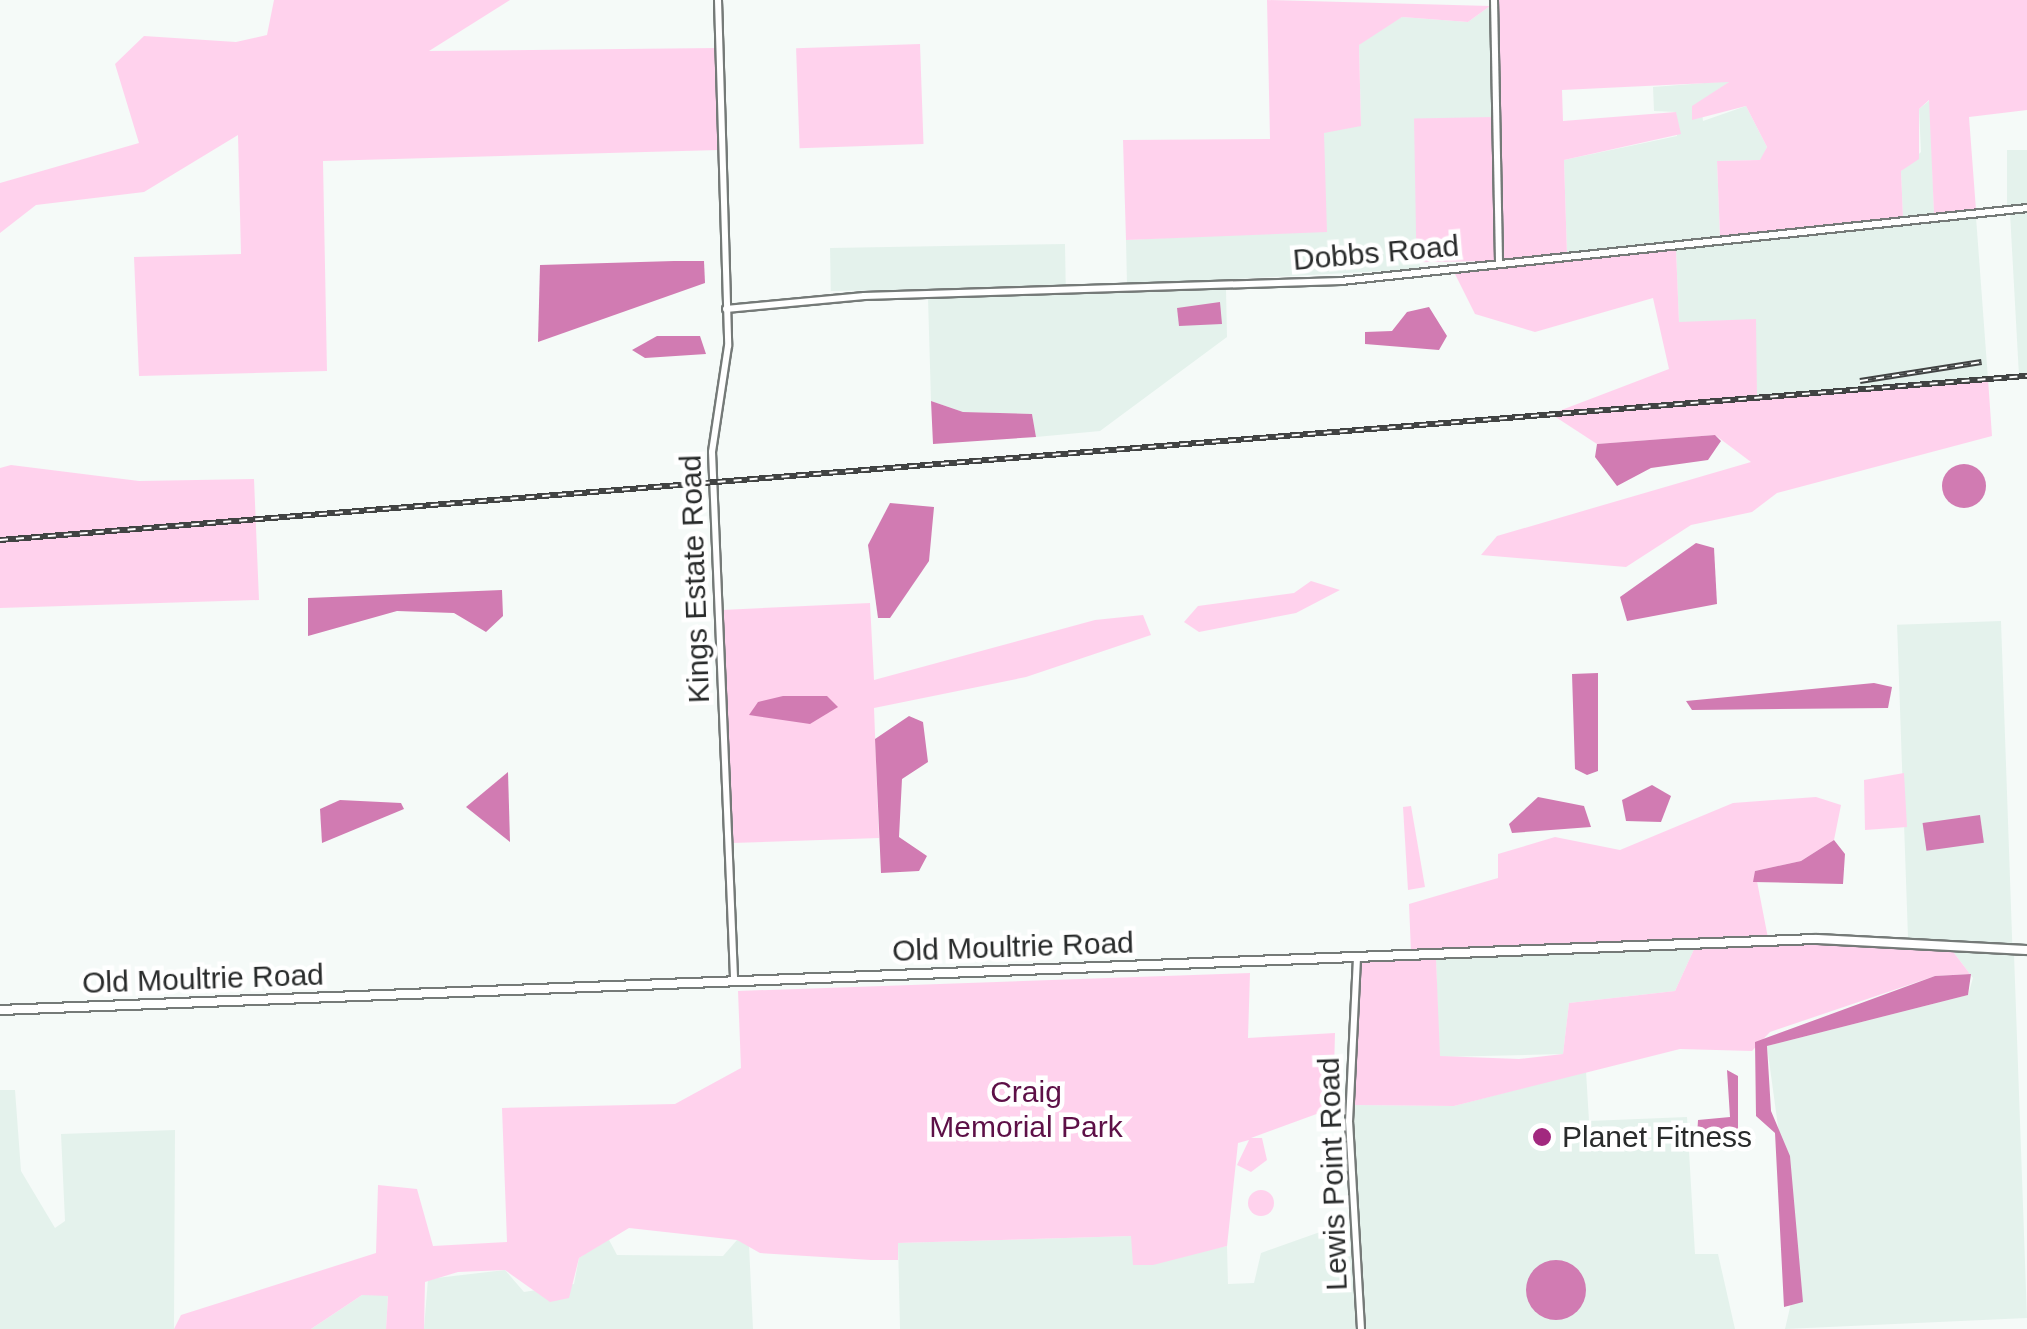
<!DOCTYPE html>
<style>
body{margin:0}
#map{position:relative;width:2027px;height:1329px;overflow:hidden;background:#f5faf8;font-family:Helvetica,sans-serif}
div>[style]{position:absolute}
.built>*{inset:0;background:#e4f2ec;transform-origin:0 0}
.green>*{inset:0;background:#ffd2ed;transform-origin:0 0}
.round{border-radius:50%}
.water>*{inset:0;background:#d17bb2;transform-origin:0 0}
.roads{filter:drop-shadow(2px 0 #757a78) drop-shadow(-2px 0 #757a78) drop-shadow(0 2px #757a78) drop-shadow(0 -2px #757a78)}
.tertiary>*{height:6px;margin:-3px;padding:0 3px;transform-origin:3px;border-radius:3px;background:#fff}
.secondary>*{height:8px;margin:-4px;padding:0 4px;transform-origin:4px;border-radius:4px;background:#fff}
.rail>*{height:6px;margin-top:-3px;transform-origin:0;background:repeating-linear-gradient(90deg,#fff 0 8px,#414343 0 16px);box-sizing:border-box;border-block:2px solid #414343}
.dots>*{width:28px;height:28px;translate:-50% -50%;box-sizing:border-box;border:5px solid #fff;border-radius:50%}
span{translate:-50% -50%;white-space:nowrap;text-align:center;line-height:1.15;-webkit-text-stroke:9px #fff;paint-order:stroke}
.street-label{font-size:30px;color:#292b2b}
.park-label{font-size:30px;color:#5d1047}
.poi-label{font-size:30px;color:#292b2b}
.left{translate:0 -50%;text-align:left}
</style>
<div id="map">
<div class="built">
<i style="clip-path:polygon(1490px 6px,1493px 117px,1415px 131px,1420px 269px,1127px 285px,1126px 240px,1205px 236px,1324px 132px,1361px 125px,1359px 45px,1378px 28px,1402px 17px,1468px 22px)"></i>
<i style="clip-path:polygon(1731px 81px,1701px 101px,1703px 121px,1746px 106px,1767px 147px,1761px 160px,1717px 161px,1720px 237px,1567px 254px,1564px 160px,1677px 136px,1676px 112px,1654px 111px,1653px 87px)"></i>
<i style="clip-path:polygon(1930px 100px,1934px 214px,1903px 218px,1901px 171px,1921px 152px,1919px 109px)"></i>
<i style="left:2027px;top:150px;width:55px;height:20px;rotate:90deg"></i>
<i style="clip-path:polygon(2027px 211px,2027px 375px,2019px 376px,2010px 213px)"></i>
<i style="clip-path:polygon(1976px 217px,1988px 379px,1756px 398px,1679px 322px,1676px 249px)"></i>
<i style="left:1065px;top:244px;width:43px;height:235px;rotate:89deg"></i>
<i style="clip-path:polygon(1226px 289px,1227px 337px,1100px 431px,1036px 437px,1032px 414px,963px 412px,931px 401px,928px 298px)"></i>
<i style="left:2001px;top:621px;width:326px;height:104px;rotate:88deg"></i>
<i style="clip-path:polygon(1695px 947px,1675px 991px,1569px 1003px,1563px 1054px,1439px 1057px,1436px 958px)"></i>
<i style="clip-path:polygon(1951px 949px,2014px 954px,2027px 1318px,1785px 1329px,1798px 1273px,1767px 1046px,1968px 995px,1973px 978px)"></i>
<i style="clip-path:polygon(1586px 1071px,1589px 1121px,1687px 1117px,1695px 1254px,1718px 1254px,1735px 1329px,1365px 1329px,1352px 1105px,1454px 1106px)"></i>
<i style="clip-path:polygon(0 1090px,15px 1090px,21px 1171px,55px 1228px,65px 1221px,61px 1134px,175px 1130px,174px 1329px,0 1329px)"></i>
<i style="clip-path:polygon(1351px 1221px,1357px 1329px,900px 1329px,898px 1243px,1132px 1236px,1134px 1265px,1227px 1246px,1228px 1284px,1254px 1283px,1261px 1253px)"></i>
<i style="clip-path:polygon(608px 1238px,617px 1255px,723px 1256px,737px 1240px,749px 1245px,753px 1329px,424px 1329px,428px 1279px,505px 1270px,524px 1292px,574px 1284px,579px 1258px)"></i>
<i style="clip-path:polygon(362px 1295px,388px 1295px,386px 1329px,311px 1329px)"></i>
</div>
<div class="green">
<i style="clip-path:polygon(274px 0,510px 0,429px 51px,716px 48px,719px 150px,323px 161px,327px 371px,139px 376px,134px 257px,241px 254px,238px 135px,144px 192px,36px 205px,0 233px,0 183px,139px 143px,115px 64px,144px 36px,236px 42px,267px 35px)"></i>
<i style="clip-path:polygon(1267px 0,1490px 6px,1468px 22px,1402px 17px,1359px 45px,1361px 126px,1324px 133px,1327px 232px,1126px 240px,1123px 140px,1270px 139px)"></i>
<i style="clip-path:polygon(1498px 0,2027px 0,2027px 110px,1969px 117px,1976px 210px,1934px 214px,1929px 100px,1919px 109px,1919px 159px,1901px 171px,1903px 218px,1720px 237px,1717px 161px,1760px 160px,1767px 147px,1746px 106px,1692px 120px,1692px 106px,1729px 82px,1562px 90px,1563px 121px,1676px 112px,1681px 134px,1564px 160px,1567px 254px,1504px 260px)"></i>
<i style="left:920px;top:44px;width:100px;height:124px;rotate:88deg"></i>
<i style="left:1493px;top:117px;width:144px;height:79px;rotate:89deg"></i>
<i style="clip-path:polygon(1676px 249px,1679px 322px,1756px 319px,1757px 398px,1988px 379px,1992px 436px,1777px 493px,1752px 512px,1691px 525px,1626px 567px,1481px 555px,1497px 536px,1751px 462px,1715px 435px,1597px 444px,1551px 414px,1669px 369px,1653px 298px,1535px 332px,1475px 314px,1454px 272px)"></i>
<i style="clip-path:polygon(11px 465px,139px 481px,254px 479px,259px 600px,0 608px,0 468px)"></i>
<i style="clip-path:polygon(1311px 581px,1340px 590px,1296px 613px,1199px 632px,1184px 622px,1198px 606px,1294px 593px)"></i>
<i style="clip-path:polygon(870px 603px,874px 680px,1095px 620px,1143px 615px,1151px 635px,1026px 677px,874px 708px,879px 838px,732px 843px,722px 610px)"></i>
<i style="clip-path:polygon(1904px 773px,1907px 827px,1865px 830px,1864px 780px)"></i>
<i style="clip-path:polygon(1816px 797px,1841px 805px,1834px 840px,1801px 861px,1755px 871px,1768px 938px,1411px 952px,1409px 904px,1498px 878px,1498px 854px,1555px 837px,1620px 850px,1733px 803px)"></i>
<i style="clip-path:polygon(1411px 806px,1425px 887px,1408px 890px,1403px 807px)"></i>
<i style="clip-path:polygon(1817px 942px,1951px 949px,1970px 974px,1935px 976px,1770px 1032px,1752px 1051px,1680px 1049px,1454px 1106px,1352px 1105px,1361px 961px,1436px 958px,1440px 1056px,1519px 1059px,1563px 1054px,1569px 1003px,1675px 991px,1695px 947px)"></i>
<i style="clip-path:polygon(1250px 973px,1248px 1038px,1335px 1033px,1333px 1108px,1251px 1138px,1262px 1138px,1267px 1160px,1251px 1172px,1237px 1165px,1249px 1140px,1238px 1143px,1227px 1246px,1153px 1265px,1133px 1265px,1131px 1236px,898px 1243px,898px 1260px,871px 1260px,760px 1253px,737px 1240px,629px 1228px,579px 1258px,569px 1298px,550px 1302px,505px 1270px,458px 1272px,425px 1282px,424px 1329px,386px 1329px,388px 1296px,362px 1295px,311px 1329px,174px 1329px,181px 1315px,376px 1253px,378px 1185px,417px 1189px,433px 1246px,507px 1242px,502px 1108px,675px 1104px,741px 1068px,738px 991px)"></i>
<i class="round" style="left:1248px;top:1190px;width:26px;height:26px"></i>
</div>
<div class="water">
<i style="clip-path:polygon(674px 261px,704px 261px,705px 283px,538px 342px,540px 265px)"></i>
<i style="clip-path:polygon(1220px 302px,1222px 324px,1179px 326px,1177px 308px)"></i>
<i style="clip-path:polygon(1429px 307px,1447px 336px,1439px 350px,1365px 344px,1365px 332px,1392px 331px,1407px 312px)"></i>
<i style="clip-path:polygon(657px 336px,700px 336px,706px 354px,645px 358px,632px 350px)"></i>
<i style="clip-path:polygon(931px 401px,963px 412px,1032px 414px,1036px 437px,933px 444px)"></i>
<i style="clip-path:polygon(1715px 435px,1721px 441px,1708px 460px,1651px 468px,1617px 486px,1595px 457px,1597px 444px)"></i>
<i class="round" style="left:1942px;top:464px;width:44px;height:44px"></i>
<i style="clip-path:polygon(890px 503px,934px 507px,929px 561px,890px 618px,878px 618px,868px 545px)"></i>
<i style="clip-path:polygon(1696px 543px,1714px 548px,1717px 604px,1627px 621px,1620px 597px)"></i>
<i style="clip-path:polygon(502px 590px,503px 616px,486px 632px,454px 613px,397px 611px,308px 636px,308px 598px)"></i>
<i style="clip-path:polygon(1598px 673px,1598px 771px,1587px 775px,1575px 769px,1572px 674px)"></i>
<i style="clip-path:polygon(1874px 683px,1892px 687px,1888px 708px,1692px 710px,1686px 701px)"></i>
<i style="clip-path:polygon(783px 696px,827px 696px,838px 707px,810px 724px,749px 715px,758px 702px)"></i>
<i style="clip-path:polygon(909px 716px,923px 722px,928px 762px,902px 779px,899px 837px,927px 856px,919px 871px,881px 873px,875px 739px)"></i>
<i style="clip-path:polygon(508px 772px,510px 842px,466px 807px)"></i>
<i style="clip-path:polygon(1652px 785px,1671px 796px,1661px 822px,1626px 821px,1622px 800px)"></i>
<i style="clip-path:polygon(1538px 797px,1584px 806px,1591px 827px,1512px 833px,1509px 824px)"></i>
<i style="clip-path:polygon(340px 800px,401px 803px,404px 809px,322px 843px,320px 809px)"></i>
<i style="left:1980px;top:815px;width:28px;height:58px;rotate:82deg"></i>
<i style="clip-path:polygon(1834px 840px,1845px 854px,1843px 884px,1753px 882px,1755px 871px,1801px 861px)"></i>
<i style="clip-path:polygon(1971px 974px,1968px 995px,1767px 1046px,1771px 1111px,1790px 1156px,1803px 1302px,1784px 1307px,1775px 1133px,1756px 1116px,1755px 1042px,1935px 976px)"></i>
<i style="clip-path:polygon(1727px 1070px,1738px 1076px,1738px 1133px,1697px 1137px,1698px 1120px,1730px 1117px)"></i>
<i class="round" style="left:1526px;top:1260px;width:60px;height:60px"></i>
</div>
<div class="roads">
<div class="tertiary">
<i style="left:718px;top:0;width:346px;rotate:88.3deg"></i>
<i style="left:728px;top:346px;width:107px;rotate:98.6deg"></i>
<i style="left:712px;top:452px;width:526px;rotate:87.6deg"></i>
<i style="left:1494px;top:0;width:264px;rotate:88.9deg"></i>
<i style="left:726px;top:309px;width:139px;rotate:-5.4deg"></i>
<i style="left:864px;top:296px;width:477px;rotate:-1.8deg"></i>
<i style="left:1341px;top:281px;width:690px;rotate:-6.07deg"></i>
<i style="left:1357px;top:958px;width:163px;rotate:92.8deg"></i>
<i style="left:1349px;top:1121px;width:208px;rotate:86.7deg"></i>
</div>
<div class="secondary">
<i style="left:0;top:1010px;width:1818px;rotate:-2.24deg"></i>
<i style="left:1817px;top:939px;width:210px;rotate:3deg"></i>
</div>
</div>
<div class="rail">
<i style="left:1860px;top:381px;width:123px;rotate:-8.9deg"></i>
<i style="left:0;top:540px;width:2034px;rotate:-4.63deg"></i>
</div>
<div class="dots">
<i style="left:1542px;top:1137px;background:#a2297f"></i>
</div>
<div class="street-label">
<span style="left:1376px;top:253px;rotate:-5deg">Dobbs Road</span>
<span style="left:695px;top:579px;rotate:-92deg">Kings Estate Road</span>
<span style="left:1013px;top:947px;rotate:-2deg">Old Moultrie Road</span>
<span style="left:203px;top:979px;rotate:-2deg">Old Moultrie Road</span>
<span style="left:1333px;top:1174px;rotate:-92deg">Lewis Point Road</span>
</div>
<div class="park-label">
<span style="left:1026px;top:1109px">Craig<br>Memorial Park</span>
</div>
<div class="poi-label">
<span class="left" style="left:1562px;top:1137px">Planet Fitness</span>
</div>
</div>
